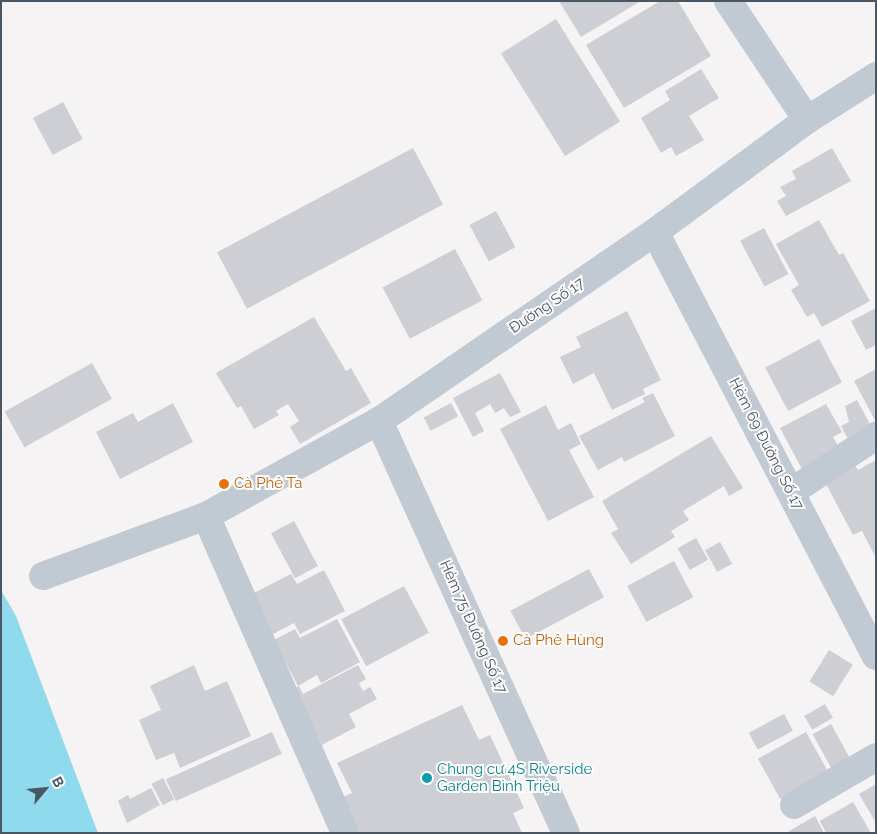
<!DOCTYPE html>
<meta charset="utf-8">
<style>
body{margin:0}
#map{position:relative;width:877px;height:834px;overflow:hidden;background:#f5f3f3;font-family:Raleway,sans-serif}
div>[style]{position:absolute}
.water>*{inset:0;background:#90daee}
.building>*{inset:0;background:#cdcfd5;transform-origin:0 0}
.minor>*{height:28px;margin:-14px;padding:0 14px;transform-origin:14px;border-radius:14px;background:#c1cad2}
.dots>*{width:14px;height:14px;translate:-50% -50%;box-sizing:border-box;border:2px solid #fff;border-radius:50%}
span{translate:-50% -50%;white-space:nowrap;text-align:center;line-height:1.15;-webkit-text-stroke:4px #fff;paint-order:stroke}
.street-label{font-size:15px;color:#4a5661}
.food-label{font-size:15px;color:#c56008}
.left{translate:0 -50%;text-align:left}
.culture-label{font-size:15px;color:#0d838f}
.frame{position:absolute;inset:0;border:2px solid #4a5661;pointer-events:none}
.north{position:absolute;left:20px;top:764px;width:50px;height:50px;-webkit-text-stroke:4px #fff;paint-order:stroke;rotate:62deg;font-size:14px;font-weight:700;line-height:20px;text-align:center;color:#4a5661}
.north::after{content:'';display:block;margin:auto;width:18px;height:22px;background:#4a5661;clip-path:polygon(50% 0,100% 100%,50% 72%,0 100%)}
</style>
<div id="map">
<div class="water">
<i style="clip-path:polygon(1px 590px,16px 616px,98px 833px,1px 833px)"></i>
</div>
<div class="building">
<i style="clip-path:polygon(559px 1px,641px 1px,581px 37px)"></i>
<i style="clip-path:polygon(660px 1px,678px 1px,711px 56px,624px 108px,586px 45px)"></i>
<i style="left:556px;top:19px;width:121px;height:65px;rotate:58deg"></i>
<i style="clip-path:polygon(701px 69px,719px 98px,689px 116px,704px 140px,676px 156px,671px 147px,661px 153px,641px 118px,670px 100px,665px 91px)"></i>
<i style="left:63px;top:102px;width:42px;height:34px;rotate:62deg"></i>
<i style="left:413px;top:148px;width:64px;height:222px;rotate:62deg"></i>
<i style="clip-path:polygon(832px 148px,851px 181px,786px 216px,777px 201px,786px 196px,780px 187px,796px 179px,792px 171px)"></i>
<i style="left:496px;top:211px;width:41px;height:30px;rotate:62deg"></i>
<i style="clip-path:polygon(819px 220px,839px 255px,843px 253px,870px 301px,822px 327px,814px 313px,807px 317px,791px 290px,799px 285px,776px 244px)"></i>
<i style="left:764px;top:228px;width:52px;height:27px;rotate:62deg"></i>
<i style="left:455px;top:249px;width:58px;height:82px;rotate:62deg"></i>
<i style="clip-path:polygon(876px 308px,876px 345px,866px 350px,851px 321px)"></i>
<i style="clip-path:polygon(627px 311px,661px 380px,643px 389px,645px 394px,612px 410px,594px 373px,573px 384px,560px 357px,581px 347px,576px 337px)"></i>
<i style="clip-path:polygon(314px 317px,346px 371px,351px 368px,371px 403px,300px 444px,290px 427px,299px 421px,288px 404px,276px 411px,279px 415px,254px 429px,241px 406px,237px 408px,216px 373px)"></i>
<i style="left:819px;top:339px;width:49px;height:61px;rotate:62deg"></i>
<i style="left:92px;top:363px;width:41px;height:100px;rotate:61deg"></i>
<i style="clip-path:polygon(876px 369px,876px 422px,854px 381px)"></i>
<i style="clip-path:polygon(500px 373px,521px 412px,510px 417px,504px 408px,495px 413px,490px 404px,475px 413px,484px 431px,473px 437px,453px 398px)"></i>
<i style="clip-path:polygon(653px 393px,675px 436px,624px 462px,622px 457px,598px 470px,579px 436px,645px 402px,642px 398px)"></i>
<i style="clip-path:polygon(857px 400px,872px 428px,849px 441px,841px 426px,849px 422px,845px 406px)"></i>
<i style="clip-path:polygon(173px 403px,193px 442px,120px 479px,96px 432px,133px 413px,138px 422px)"></i>
<i style="left:451px;top:403px;width:15px;height:31px;rotate:62deg"></i>
<i style="clip-path:polygon(826px 404px,842px 432px,833px 437px,842px 453px,804px 473px,780px 428px)"></i>
<i style="clip-path:polygon(546px 405px,558px 430px,571px 423px,581px 444px,569px 450px,594px 497px,548px 521px,500px 429px)"></i>
<i style="clip-path:polygon(711px 436px,743px 488px,729px 496px,724px 486px,683px 511px,689px 520px,671px 531px,675px 537px,631px 564px,611px 533px,618px 529px,602px 501px)"></i>
<i style="clip-path:polygon(876px 460px,876px 558px,862px 531px,853px 535px,825px 482px,855px 466px,858px 470px)"></i>
<i style="left:294px;top:521px;width:51px;height:26px;rotate:62deg"></i>
<i style="left:696px;top:538px;width:25px;height:21px;rotate:61deg"></i>
<i style="left:720px;top:542px;width:25px;height:17px;rotate:61deg"></i>
<i style="left:674px;top:561px;width:41px;height:53px;rotate:62deg"></i>
<i style="left:589px;top:569px;width:32px;height:89px;rotate:62deg"></i>
<i style="clip-path:polygon(324px 570px,345px 611px,300px 634px,294px 623px,273px 634px,252px 594px,291px 574px,297px 584px)"></i>
<i style="left:404px;top:586px;width:53px;height:71px;rotate:62deg"></i>
<i style="clip-path:polygon(337px 619px,360px 662px,321px 683px,317px 675px,298px 686px,274px 640px,295px 629px,300px 638px)"></i>
<i style="left:829px;top:650px;width:28px;height:37px;rotate:32deg"></i>
<i style="clip-path:polygon(194px 665px,205px 691px,227px 681px,251px 736px,180px 768px,174px 753px,156px 760px,139px 720px,161px 710px,150px 686px)"></i>
<i style="clip-path:polygon(358px 665px,366px 679px,359px 683px,363px 691px,370px 687px,377px 699px,349px 714px,356px 727px,322px 745px,314px 729px,281px 696px,299px 686px,303px 694px)"></i>
<i style="left:825px;top:704px;width:16px;height:24px;rotate:60deg"></i>
<i style="clip-path:polygon(462px 705px,479px 740px,490px 735px,524px 808px,513px 813px,522px 833px,358px 833px,341px 798px,352px 793px,337px 763px)"></i>
<i style="left:784px;top:714px;width:19px;height:40px;rotate:62deg"></i>
<i style="left:831px;top:724px;width:38px;height:21px;rotate:61deg"></i>
<i style="left:272px;top:732px;width:24px;height:116px;rotate:66deg"></i>
<i style="left:806px;top:732px;width:46px;height:55px;rotate:61deg"></i>
<i style="left:163px;top:778px;width:24px;height:13px;rotate:62deg"></i>
<i style="clip-path:polygon(876px 784px,876px 823px,859px 794px)"></i>
<i style="clip-path:polygon(151px 788px,160px 805px,127px 823px,118px 801px,128px 795px,130px 799px)"></i>
<i style="clip-path:polygon(853px 802px,871px 833px,826px 833px,820px 821px)"></i>
<i style="clip-path:polygon(815px 816px,824px 833px,786px 833px)"></i>
</div>
<div class="minor">
<i style="left:728px;top:1px;width:143px;rotate:56.4deg"></i>
<i style="left:655px;top:232px;width:478px;rotate:62.5deg"></i>
<i style="left:379px;top:421px;width:452px;rotate:65.6deg"></i>
<i style="left:791px;top:492px;width:102px;rotate:-33.4deg"></i>
<i style="left:206px;top:516px;width:346px;rotate:66.3deg"></i>
<i style="left:43px;top:576px;width:174px;rotate:-20.2deg"></i>
<i style="left:206px;top:516px;width:197px;rotate:-28.8deg"></i>
<i style="left:379px;top:421px;width:335px;rotate:-34.4deg"></i>
<i style="left:655px;top:232px;width:189px;rotate:-36.4deg"></i>
<i style="left:807px;top:120px;width:82px;rotate:-32.5deg"></i>
<i style="left:794px;top:805px;width:95px;rotate:-30.3deg"></i>
</div>
<div class="dots">
<i style="left:224px;top:484px;background:#e8710a"></i>
<i style="left:503px;top:641px;background:#e8710a"></i>
<i style="left:427px;top:778px;background:#0f9aa8"></i>
</div>
<div class="street-label">
<span style="left:547px;top:306px;rotate:-34deg">Đường Số 17</span>
<span style="left:766px;top:444px;rotate:63deg">Hẻm 69 Đường Số 17</span>
<span style="left:473px;top:627px;rotate:66deg">Hẻm 75 Đường Số 17</span>
</div>
<div class="food-label">
<span class="left" style="left:234px;top:484px">Cà Phê Ta</span>
<span class="left" style="left:513px;top:641px">Cà Phê Hùng</span>
</div>
<div class="culture-label">
<span class="left" style="left:437px;top:778px">Chung cư 4S Riverside<br>Garden Bình Triệu</span>
</div>
<div class="frame"></div>
<div class="north">B</div>
</div>
